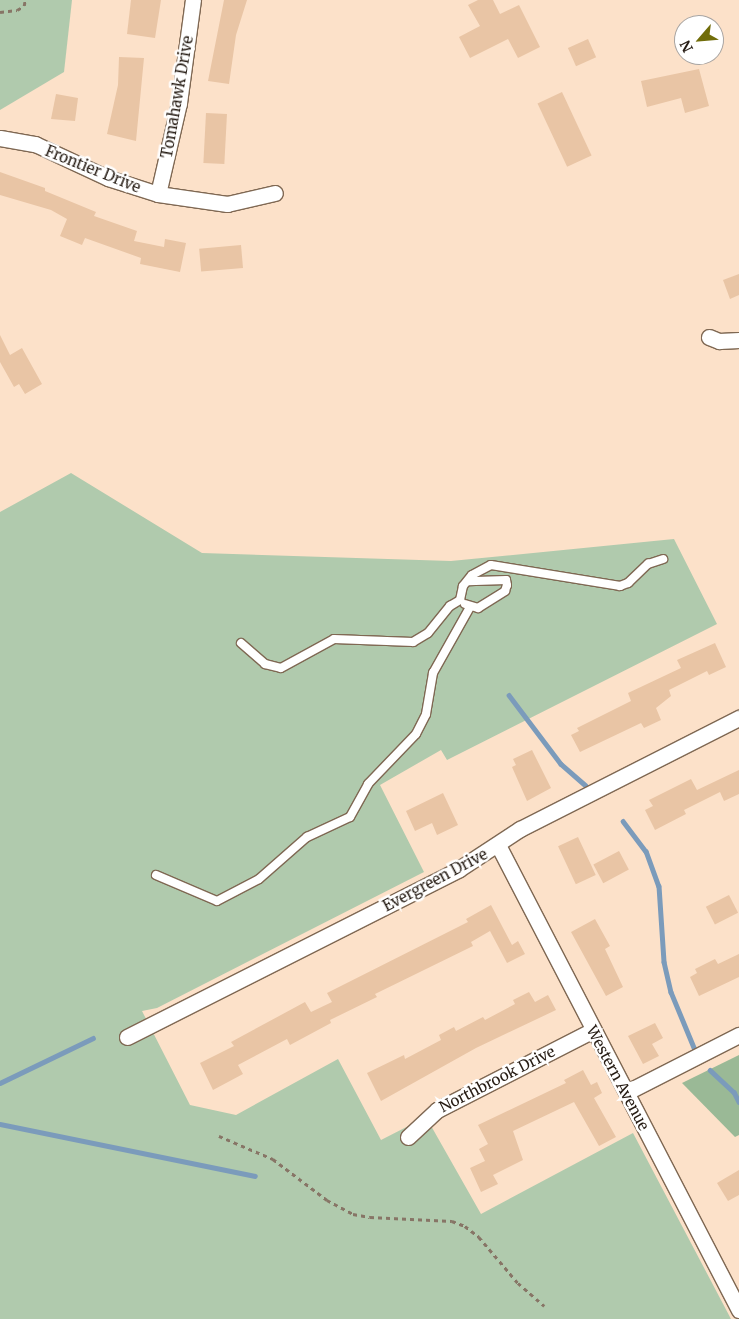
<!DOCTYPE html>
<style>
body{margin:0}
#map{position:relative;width:739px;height:1319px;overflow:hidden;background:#fce1c9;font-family:Merriweather,serif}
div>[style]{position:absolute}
.green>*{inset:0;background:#b0caad}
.forest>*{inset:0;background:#9ab996}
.stream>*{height:4.5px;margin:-2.25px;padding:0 2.25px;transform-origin:2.25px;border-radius:2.25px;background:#7b9bbb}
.building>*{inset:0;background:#e9c5a5;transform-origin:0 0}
.path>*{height:2.5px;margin-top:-1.25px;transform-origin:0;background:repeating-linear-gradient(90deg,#877566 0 4px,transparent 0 8px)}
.roads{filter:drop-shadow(1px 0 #7f6853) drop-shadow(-1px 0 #7f6853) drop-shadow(0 1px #7f6853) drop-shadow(0 -1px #7f6853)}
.service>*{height:8px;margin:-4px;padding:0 4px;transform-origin:4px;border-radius:4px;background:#fff}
.minor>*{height:15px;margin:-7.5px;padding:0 7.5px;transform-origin:7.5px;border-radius:7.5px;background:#fff}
span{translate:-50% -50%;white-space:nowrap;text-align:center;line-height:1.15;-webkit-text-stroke:5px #fff;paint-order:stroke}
.street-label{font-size:15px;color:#261c14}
.north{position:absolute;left:674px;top:15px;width:50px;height:50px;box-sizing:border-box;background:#fff;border:1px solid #a8a4a1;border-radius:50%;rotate:243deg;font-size:14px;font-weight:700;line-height:20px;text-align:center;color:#261c14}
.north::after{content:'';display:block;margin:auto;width:18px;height:22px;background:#716d0a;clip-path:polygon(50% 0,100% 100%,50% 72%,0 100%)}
</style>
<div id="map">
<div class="green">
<i style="clip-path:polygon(0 0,72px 0,64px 72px,0 110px)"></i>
<i style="clip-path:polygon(71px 473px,202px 553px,451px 561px,674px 539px,717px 624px,447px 760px,441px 750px,380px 785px,424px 872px,157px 1008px,142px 1011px,190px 1105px,236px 1115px,338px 1059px,381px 1140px,426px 1117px,481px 1214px,633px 1133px,731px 1319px,0 1319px,0 512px)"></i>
</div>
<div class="forest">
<i style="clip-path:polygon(739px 1055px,739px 1135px,735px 1137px,682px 1083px)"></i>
</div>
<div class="stream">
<i style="left:509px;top:695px;width:86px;rotate:53deg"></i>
<i style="left:561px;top:764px;width:32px;rotate:41deg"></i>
<i style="left:623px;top:821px;width:38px;rotate:53deg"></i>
<i style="left:646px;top:851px;width:37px;rotate:70deg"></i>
<i style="left:659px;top:886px;width:76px;rotate:86.2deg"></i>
<i style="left:664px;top:962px;width:31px;rotate:77deg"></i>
<i style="left:671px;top:992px;width:63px;rotate:67.5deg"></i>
<i style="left:710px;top:1070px;width:33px;rotate:43deg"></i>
<i style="left:734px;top:1092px;width:11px;rotate:63deg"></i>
<i style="left:0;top:1083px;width:103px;rotate:-25.8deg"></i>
<i style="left:0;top:1124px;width:260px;rotate:11.5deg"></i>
</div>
<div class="building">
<i style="clip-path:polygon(131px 0,161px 0,155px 38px,127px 34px)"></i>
<i style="clip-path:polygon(224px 0,247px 0,236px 35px,229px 84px,208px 81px)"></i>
<i style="clip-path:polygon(478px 0,493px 0,500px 14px,519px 5px,540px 47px,518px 58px,508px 39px,470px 58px,459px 37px,480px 26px,468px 5px)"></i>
<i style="left:588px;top:39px;width:20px;height:22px;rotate:66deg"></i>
<i style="clip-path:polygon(119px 57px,144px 58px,136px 141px,107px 134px,118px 85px)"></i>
<i style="clip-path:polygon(699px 69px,709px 106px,685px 113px,681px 98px,647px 107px,641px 81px)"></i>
<i style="left:562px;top:92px;width:70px;height:27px;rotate:65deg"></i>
<i style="clip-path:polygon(56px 94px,78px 98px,75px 121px,51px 119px)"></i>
<i style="left:206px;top:113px;width:21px;height:50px;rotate:3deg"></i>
<i style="clip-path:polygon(0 172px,45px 188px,45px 191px,96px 212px,94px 216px,137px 231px,134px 241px,164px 247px,165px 239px,186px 243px,180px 272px,140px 264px,141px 258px,85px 238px,82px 245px,60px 236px,67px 219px,51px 210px,0 195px)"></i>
<i style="left:241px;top:245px;width:23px;height:42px;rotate:85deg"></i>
<i style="clip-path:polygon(739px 274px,739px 295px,730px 299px,723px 280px)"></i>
<i style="clip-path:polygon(0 335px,10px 355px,22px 348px,42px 384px,25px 394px,19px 384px,14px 387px,0 362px)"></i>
<i style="clip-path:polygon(715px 643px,726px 667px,709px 675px,707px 671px,669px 690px,671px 696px,656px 708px,661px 720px,644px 728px,641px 723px,580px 752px,571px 735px,579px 731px,577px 728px,631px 701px,628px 693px,681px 668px,677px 660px)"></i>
<i style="clip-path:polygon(532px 750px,551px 788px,527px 801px,512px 767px,516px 765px,513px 759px)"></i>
<i style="clip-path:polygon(739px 770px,739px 794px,724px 801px,720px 792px,684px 810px,686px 814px,655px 830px,645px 810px,653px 806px,649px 800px,691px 779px,697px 790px)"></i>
<i style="clip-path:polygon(443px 793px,458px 825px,437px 835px,432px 823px,415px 831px,406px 811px)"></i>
<i style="left:578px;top:837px;width:42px;height:22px;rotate:65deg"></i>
<i style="left:619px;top:851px;width:21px;height:29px;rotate:62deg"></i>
<i style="left:729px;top:895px;width:20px;height:26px;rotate:63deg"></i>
<i style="clip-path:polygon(491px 905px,512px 945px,518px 941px,525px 954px,507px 963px,490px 931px,471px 942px,473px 946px,375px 994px,377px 997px,330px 1020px,331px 1023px,290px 1045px,287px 1039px,238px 1065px,243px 1074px,213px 1090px,200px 1063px,234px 1046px,231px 1042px,305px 1002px,311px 1012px,332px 1002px,327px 993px,468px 922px,466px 919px)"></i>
<i style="clip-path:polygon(595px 919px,610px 946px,605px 949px,623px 987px,606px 996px,571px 932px)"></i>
<i style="clip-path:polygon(739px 954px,739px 977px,699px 996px,690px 977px,697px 973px,695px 969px,715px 959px,718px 964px)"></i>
<i style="clip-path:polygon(529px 992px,535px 1002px,548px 995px,556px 1010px,476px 1048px,381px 1101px,367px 1073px,404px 1055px,405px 1059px,441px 1040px,439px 1035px,454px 1027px,456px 1031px,483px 1017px,485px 1020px,515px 1004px,513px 1000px)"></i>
<i style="clip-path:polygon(655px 1023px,663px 1038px,652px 1044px,659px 1056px,643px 1064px,628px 1036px)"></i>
<i style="clip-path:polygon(583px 1070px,591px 1085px,597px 1082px,602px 1093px,594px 1098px,616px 1137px,599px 1146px,574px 1102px,513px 1131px,523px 1160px,493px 1175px,498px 1184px,481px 1192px,470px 1168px,485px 1161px,479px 1149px,488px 1144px,478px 1125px,566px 1083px,564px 1080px)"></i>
<i style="clip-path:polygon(739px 1170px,739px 1195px,728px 1201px,717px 1183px)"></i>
</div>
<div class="path">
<i style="left:0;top:12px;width:17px;rotate:-7deg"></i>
<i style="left:17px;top:10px;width:8px;rotate:-30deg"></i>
<i style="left:24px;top:6px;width:6px;rotate:-81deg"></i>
<i style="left:219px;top:1136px;width:59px;rotate:23.1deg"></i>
<i style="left:273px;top:1159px;width:68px;rotate:37.2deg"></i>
<i style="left:327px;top:1200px;width:30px;rotate:28deg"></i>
<i style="left:353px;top:1214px;width:17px;rotate:10deg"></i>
<i style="left:370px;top:1217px;width:82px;rotate:2.8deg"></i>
<i style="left:452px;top:1221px;width:14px;rotate:21deg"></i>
<i style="left:465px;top:1226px;width:18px;rotate:38deg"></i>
<i style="left:479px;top:1237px;width:60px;rotate:49.7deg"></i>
<i style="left:518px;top:1283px;width:35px;rotate:41deg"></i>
</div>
<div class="roads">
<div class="service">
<i style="left:460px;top:600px;width:14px;rotate:-78deg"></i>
<i style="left:463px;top:586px;width:14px;rotate:-51deg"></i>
<i style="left:472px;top:575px;width:21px;rotate:-28deg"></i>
<i style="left:491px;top:565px;width:131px;rotate:9.2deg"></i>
<i style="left:620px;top:586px;width:9px;rotate:-21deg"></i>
<i style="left:628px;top:583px;width:28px;rotate:-44deg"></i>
<i style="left:648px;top:564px;width:16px;rotate:-18deg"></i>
<i style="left:465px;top:604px;width:14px;rotate:17deg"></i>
<i style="left:478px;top:608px;width:32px;rotate:-32deg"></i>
<i style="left:505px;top:591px;width:6px;rotate:-72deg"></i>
<i style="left:507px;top:585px;width:5px;rotate:-101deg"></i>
<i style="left:506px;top:580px;width:38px;rotate:178deg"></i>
<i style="left:241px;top:643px;width:32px;rotate:41deg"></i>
<i style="left:265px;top:664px;width:16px;rotate:14deg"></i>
<i style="left:281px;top:668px;width:60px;rotate:-28.7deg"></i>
<i style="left:334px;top:639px;width:79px;rotate:2.2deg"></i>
<i style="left:413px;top:642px;width:17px;rotate:-31deg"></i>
<i style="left:428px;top:633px;width:35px;rotate:-51deg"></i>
<i style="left:450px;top:606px;width:12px;rotate:-31deg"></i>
<i style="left:156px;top:875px;width:66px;rotate:23.1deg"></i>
<i style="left:217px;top:901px;width:47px;rotate:-27.6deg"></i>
<i style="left:259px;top:879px;width:64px;rotate:-41.2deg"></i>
<i style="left:307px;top:837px;width:47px;rotate:-24.9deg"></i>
<i style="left:350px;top:817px;width:38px;rotate:-61deg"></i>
<i style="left:368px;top:784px;width:69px;rotate:-46.2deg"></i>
<i style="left:416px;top:734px;width:22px;rotate:-63deg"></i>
<i style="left:426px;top:714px;width:42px;rotate:-80.3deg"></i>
<i style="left:433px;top:673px;width:76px;rotate:-60.7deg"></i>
</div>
<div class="minor">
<i style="left:0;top:138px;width:36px;rotate:10deg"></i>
<i style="left:35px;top:144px;width:81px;rotate:25deg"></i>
<i style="left:108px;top:178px;width:52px;rotate:17.7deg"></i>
<i style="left:158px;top:194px;width:70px;rotate:8.2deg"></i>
<i style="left:227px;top:204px;width:49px;rotate:-12.9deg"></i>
<i style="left:158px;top:194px;width:93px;rotate:-77deg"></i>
<i style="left:179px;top:103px;width:104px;rotate:-82.3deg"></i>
<i style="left:709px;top:337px;width:11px;rotate:22deg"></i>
<i style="left:719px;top:341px;width:20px;rotate:-3deg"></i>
<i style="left:498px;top:845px;width:524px;rotate:62.6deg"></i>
<i style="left:127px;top:1037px;width:372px;rotate:-26.8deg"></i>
<i style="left:459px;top:869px;width:73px;rotate:-33.3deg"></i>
<i style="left:520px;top:829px;width:246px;rotate:-26.9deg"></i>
<i style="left:627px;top:1092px;width:126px;rotate:-27deg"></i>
<i style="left:408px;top:1137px;width:40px;rotate:-43deg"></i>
<i style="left:437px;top:1110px;width:175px;rotate:-27.1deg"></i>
</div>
</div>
<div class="street-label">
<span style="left:177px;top:97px;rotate:-80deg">Tomahawk Drive</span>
<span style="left:93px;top:169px;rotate:22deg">Frontier Drive</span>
<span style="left:435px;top:880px;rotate:-28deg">Evergreen Drive</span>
<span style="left:618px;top:1078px;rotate:62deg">Western Avenue</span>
<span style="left:497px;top:1079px;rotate:-27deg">Northbrook Drive</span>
</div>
<div class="north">N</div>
</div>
